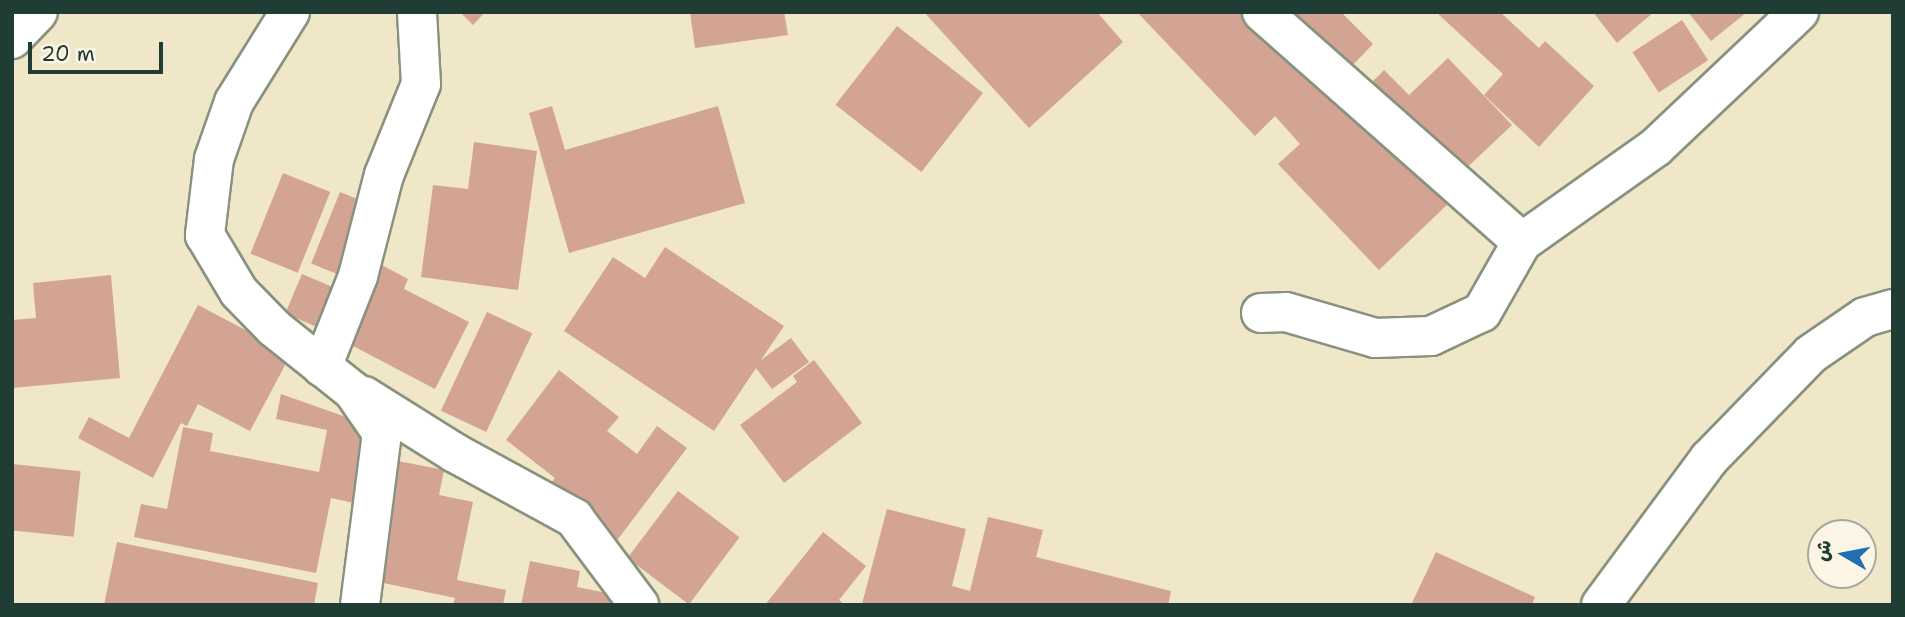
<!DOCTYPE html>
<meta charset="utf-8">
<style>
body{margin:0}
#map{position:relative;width:1905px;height:617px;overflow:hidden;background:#f0e6c8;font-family:"Shantell Sans","Playpen Sans Arabic",sans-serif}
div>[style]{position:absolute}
.building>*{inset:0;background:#d3a493;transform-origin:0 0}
.roads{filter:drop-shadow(2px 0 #88927e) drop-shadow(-2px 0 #88927e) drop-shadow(0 2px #88927e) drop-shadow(0 -2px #88927e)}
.minor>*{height:38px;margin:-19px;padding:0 19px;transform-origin:19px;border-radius:19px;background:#fff}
span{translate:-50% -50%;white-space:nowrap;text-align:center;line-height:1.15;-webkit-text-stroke:7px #fcf5e5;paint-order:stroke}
.frame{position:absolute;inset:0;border:14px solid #1f3d34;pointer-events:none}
.north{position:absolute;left:1807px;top:519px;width:70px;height:70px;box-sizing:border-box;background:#fcf5e5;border:2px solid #a4ab9e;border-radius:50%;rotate:280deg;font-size:19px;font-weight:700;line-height:28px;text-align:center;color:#1f3d34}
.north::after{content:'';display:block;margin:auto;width:24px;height:32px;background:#1f6fb2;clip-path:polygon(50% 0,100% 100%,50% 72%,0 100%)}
.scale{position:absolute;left:28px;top:42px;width:135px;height:32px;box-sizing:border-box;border:4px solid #1f3d34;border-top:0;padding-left:9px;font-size:21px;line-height:24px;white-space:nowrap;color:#1f3d34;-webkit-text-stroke:5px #fcf5e5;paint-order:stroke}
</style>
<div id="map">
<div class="building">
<i style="clip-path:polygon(460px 12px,485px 12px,473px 25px)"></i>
<i style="clip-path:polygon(690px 12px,784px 12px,788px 35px,695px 48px)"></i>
<i style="clip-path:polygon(924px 12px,1097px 12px,1123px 42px,1029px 128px)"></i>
<i style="clip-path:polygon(1137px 12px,1270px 12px,1451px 201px,1379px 270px,1278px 164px,1300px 144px,1275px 116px,1255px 136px)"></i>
<i style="clip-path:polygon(1290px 12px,1341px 12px,1373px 44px,1349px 69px)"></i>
<i style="clip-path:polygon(1436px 12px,1500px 12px,1539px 48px,1545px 41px,1594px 86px,1539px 147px,1484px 95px,1503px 74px)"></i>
<i style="clip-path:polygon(1593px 12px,1654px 12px,1617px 43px)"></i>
<i style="clip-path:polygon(1688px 12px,1747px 12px,1711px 41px)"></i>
<i style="left:1682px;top:20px;width:48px;height:59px;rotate:57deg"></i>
<i style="left:897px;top:26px;width:109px;height:100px;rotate:38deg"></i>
<i style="clip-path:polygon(1448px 58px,1512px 125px,1457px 177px,1370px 84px,1384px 70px,1409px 95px)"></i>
<i style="clip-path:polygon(552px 106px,565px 150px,718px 106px,745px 203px,569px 253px,529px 113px)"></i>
<i style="clip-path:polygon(474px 142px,537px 151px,518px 290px,421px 277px,433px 185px,468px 189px)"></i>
<i style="left:283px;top:173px;width:51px;height:87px;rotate:22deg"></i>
<i style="left:340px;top:192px;width:32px;height:77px;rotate:22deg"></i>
<i style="clip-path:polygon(665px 247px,784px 326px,761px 360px,791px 338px,809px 362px,772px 389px,756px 368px,714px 431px,564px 331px,613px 257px,645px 278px)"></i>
<i style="clip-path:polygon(376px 262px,408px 279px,404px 289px,469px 322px,435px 389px,338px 338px)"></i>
<i style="left:302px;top:274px;width:44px;height:43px;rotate:23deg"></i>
<i style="clip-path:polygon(111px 275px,120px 378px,12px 388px,12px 320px,36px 318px,33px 283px)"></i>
<i style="clip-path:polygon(198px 305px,291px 354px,250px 431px,198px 404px,187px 426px,181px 423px,153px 478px,78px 438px,89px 417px,129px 438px)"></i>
<i style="left:487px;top:312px;width:50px;height:109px;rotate:25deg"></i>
<i style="clip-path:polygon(814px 360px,862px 423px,784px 483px,740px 425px,797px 382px,793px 376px)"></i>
<i style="clip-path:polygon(559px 370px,619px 417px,607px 431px,637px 454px,657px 426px,687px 448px,615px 543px,545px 490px,555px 478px,506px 440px)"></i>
<i style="clip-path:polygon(281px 394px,363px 423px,354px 503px,331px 498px,316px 573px,134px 537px,141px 504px,167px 509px,183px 427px,213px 433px,210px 451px,319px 472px,327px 430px,276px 419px)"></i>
<i style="clip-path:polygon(398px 461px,444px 470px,439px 495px,473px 502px,457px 580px,506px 590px,503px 605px,453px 605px,455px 598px,374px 581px)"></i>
<i style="left:12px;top:464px;width:69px;height:66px;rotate:6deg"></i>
<i style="left:678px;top:491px;width:77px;height:84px;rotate:37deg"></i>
<i style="clip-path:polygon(887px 509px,966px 529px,952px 586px,970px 591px,988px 517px,1043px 530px,1036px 557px,1171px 591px,1168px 605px,862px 604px)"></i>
<i style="clip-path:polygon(823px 532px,866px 566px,839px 600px,845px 605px,765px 605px)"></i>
<i style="clip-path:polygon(117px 542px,318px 583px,314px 605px,104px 605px)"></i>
<i style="clip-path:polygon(1436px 552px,1535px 597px,1532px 605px,1411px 605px)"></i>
<i style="clip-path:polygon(530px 561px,580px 571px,577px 587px,612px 594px,609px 605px,521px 605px)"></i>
</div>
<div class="roads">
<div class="minor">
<i style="left:290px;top:12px;width:106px;rotate:121.9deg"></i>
<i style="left:234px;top:102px;width:60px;rotate:109.3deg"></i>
<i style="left:214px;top:159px;width:77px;rotate:96.8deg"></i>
<i style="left:205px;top:235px;width:66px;rotate:59.2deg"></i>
<i style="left:239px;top:292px;width:50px;rotate:45.8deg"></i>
<i style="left:274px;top:328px;width:101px;rotate:38.6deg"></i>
<i style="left:353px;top:391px;width:51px;rotate:55.4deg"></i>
<i style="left:382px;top:433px;width:173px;rotate:97.3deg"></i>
<i style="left:1262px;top:12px;width:347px;rotate:41.5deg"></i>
<i style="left:12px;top:39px;width:37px;rotate:-46deg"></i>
<i style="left:1261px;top:313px;width:25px;rotate:-2deg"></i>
<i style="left:1286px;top:312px;width:93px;rotate:16.3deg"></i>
<i style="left:1375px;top:338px;width:56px;rotate:-2deg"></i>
<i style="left:1431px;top:336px;width:56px;rotate:-25.2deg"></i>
<i style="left:1482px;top:312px;width:81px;rotate:-60.3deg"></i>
<i style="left:1522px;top:242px;width:164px;rotate:-35.3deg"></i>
<i style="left:1656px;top:147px;width:197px;rotate:-43.4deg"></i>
<i style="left:322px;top:367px;width:98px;rotate:-68.4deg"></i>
<i style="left:358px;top:276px;width:104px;rotate:-75.6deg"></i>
<i style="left:384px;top:175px;width:98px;rotate:-67.9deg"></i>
<i style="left:421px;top:84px;width:72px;rotate:-93.2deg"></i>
<i style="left:364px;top:396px;width:107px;rotate:32.1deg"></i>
<i style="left:455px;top:453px;width:136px;rotate:28.6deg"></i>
<i style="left:574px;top:518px;width:109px;rotate:53.2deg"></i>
<i style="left:1601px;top:605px;width:182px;rotate:-53.5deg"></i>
<i style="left:1709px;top:459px;width:146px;rotate:-45.8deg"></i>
<i style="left:1811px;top:354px;width:65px;rotate:-34.4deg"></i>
<i style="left:1865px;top:317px;width:29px;rotate:-16deg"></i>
</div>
</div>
<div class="frame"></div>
<div class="north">ش</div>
<div class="scale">20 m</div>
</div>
